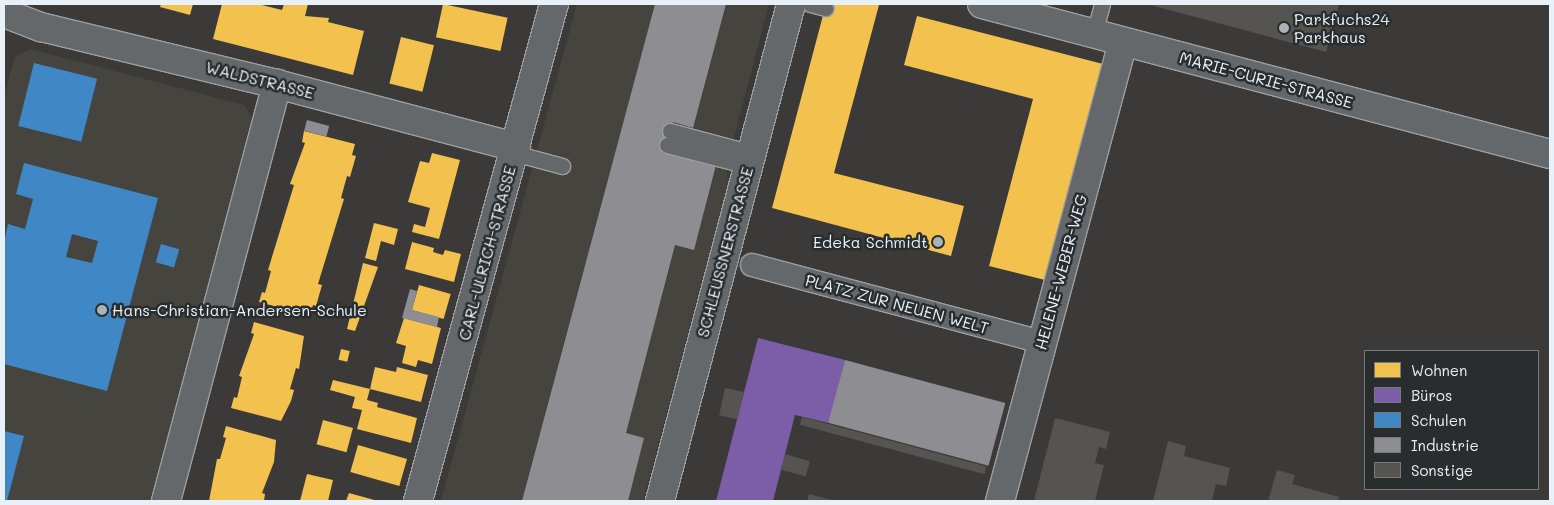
<!DOCTYPE html>
<meta charset="utf-8">
<style>
body{margin:0}
#map{position:relative;width:1554px;height:505px;overflow:hidden;background:#3b3a39;font-family:Mali,sans-serif}
div>[style]{position:absolute}
.built>*{inset:0;background:#46443e}
.homes>*{inset:0;background:#f2c14e;transform-origin:0 0}
.offices>*{inset:0;background:#7b5ea7}
.schools>*{inset:0;background:#3f88c5;transform-origin:0 0}
.industry>*{inset:0;background:#8d8d92;transform-origin:0 0}
.building>*{inset:0;background:#565451;transform-origin:0 0}
.roads{filter:drop-shadow(1px 0 #9d9e9f) drop-shadow(-1px 0 #9d9e9f) drop-shadow(0 1px #9d9e9f) drop-shadow(0 -1px #9d9e9f)}
.service>*{height:15px;margin:-7.5px;padding:0 7.5px;transform-origin:7.5px;border-radius:7.5px;background:#65686b}
.pedestrian>*{height:22px;margin:-11px;padding:0 11px;transform-origin:11px;border-radius:11px;background:#65686b}
.minor>*{height:28px;margin:-14px;padding:0 14px;transform-origin:14px;border-radius:14px;background:#65686b}
.secondary>*{height:28px;margin:-14px;padding:0 14px;transform-origin:14px;border-radius:14px;background:#65686b}
.dots>*{width:14px;height:14px;translate:-50% -50%;box-sizing:border-box;border:2px solid #2a2d2e;border-radius:50%}
span{translate:-50% -50%;white-space:nowrap;text-align:center;line-height:1.15;-webkit-text-stroke:5px #2a2d2e;paint-order:stroke}
.poi-label{font-size:16px;color:#e8f1f8}
.left{translate:0 -50%;text-align:left}
.right{translate:-100% -50%;text-align:right}
.street-label{font-size:16px;color:#e8f1f8}
.frame{position:absolute;inset:0;border:5px solid #e8f1f8;pointer-events:none}
.legend{position:absolute;left:1364px;top:350px;width:175px;height:140px;box-sizing:border-box;background:#2a2d2e;border:1px solid #767b7f;margin:0;padding:6px 9px;list-style:none;font-size:15px;color:#e8f1f8}
.legend li{display:flex;align-items:center;gap:10px;height:25px}
.legend b{width:25px;border:1px solid #767b7f}
</style>
<div id="map">
<div class="built">
<i style="clip-path:polygon(577px 4px,769px 4px,726px 168px,728px 183px,643px 501px,441px 501px)"></i>
<i style="clip-path:polygon(31px 49px,244px 105px,252px 118px,150px 501px,4px 501px,4px 97px,15px 56px)"></i>
</div>
<div class="homes">
<i style="clip-path:polygon(161px 4px,193px 4px,190px 15px,160px 7px)"></i>
<i style="clip-path:polygon(222px 4px,258px 4px,282px 10px,284px 4px,308px 4px,305px 16px,329px 18px,328px 22px,364px 31px,353px 75px,213px 39px)"></i>
<i style="left:443px;top:4px;width:66px;height:34px;rotate:12deg"></i>
<i style="clip-path:polygon(826px 4px,879px 5px,834px 173px,964px 206px,951px 256px,772px 208px)"></i>
<i style="clip-path:polygon(917px 16px,1103px 64px,1045px 280px,989px 266px,1033px 99px,904px 65px)"></i>
<i style="left:401px;top:37px;width:34px;height:48px;rotate:14deg"></i>
<i style="clip-path:polygon(304px 131px,355px 144px,352px 155px,356px 156px,350px 177px,347px 176px,341px 198px,344px 199px,318px 284px,322px 285px,316px 306px,313px 305px,310px 316px,259px 302px,262px 292px,265px 293px,271px 271px,268px 270px,294px 185px,290px 184px,305px 143px,302px 142px)"></i>
<i style="clip-path:polygon(432px 153px,460px 160px,439px 239px,412px 232px,414px 224px,425px 227px,430px 208px,408px 202px,420px 161px,429px 163px)"></i>
<i style="clip-path:polygon(374px 223px,398px 229px,394px 245px,381px 241px,376px 261px,365px 258px)"></i>
<i style="clip-path:polygon(412px 242px,434px 248px,433px 252px,443px 255px,445px 250px,461px 254px,454px 282px,405px 269px)"></i>
<i style="clip-path:polygon(363px 263px,378px 267px,355px 331px,347px 329px)"></i>
<i style="left:419px;top:285px;width:33px;height:26px;rotate:16deg"></i>
<i style="clip-path:polygon(404px 318px,441px 328px,432px 364px,418px 360px,416px 367px,402px 363px,406px 346px,396px 343px)"></i>
<i style="clip-path:polygon(254px 322px,304px 336px,299px 369px,296px 368px,290px 389px,294px 390px,291px 401px,281px 421px,231px 408px,234px 397px,237px 398px,242px 377px,239px 376px,254px 334px,251px 333px)"></i>
<i style="left:341px;top:349px;width:9px;height:11px;rotate:13deg"></i>
<i style="clip-path:polygon(375px 367px,396px 372px,397px 367px,428px 375px,421px 402px,370px 389px)"></i>
<i style="clip-path:polygon(333px 380px,370px 389px,367px 400px,378px 403px,377px 407px,417px 418px,411px 443px,357px 429px,362px 410px,352px 408px,355px 397px,330px 390px)"></i>
<i style="left:323px;top:420px;width:31px;height:25px;rotate:15deg"></i>
<i style="clip-path:polygon(226px 426px,276px 440px,274px 462px,262px 493px,265px 494px,264px 501px,209px 501px,217px 459px,220px 459px,226px 438px,223px 437px)"></i>
<i style="left:358px;top:445px;width:51px;height:28px;rotate:16deg"></i>
<i style="clip-path:polygon(307px 474px,333px 480px,328px 501px,300px 501px)"></i>
<i style="clip-path:polygon(349px 493px,378px 501px,346px 501px)"></i>
</div>
<div class="offices">
<i style="clip-path:polygon(758px 338px,845px 360px,829px 423px,795px 415px,773px 501px,716px 501px)"></i>
</div>
<div class="schools">
<i style="left:34px;top:63px;width:65px;height:65px;rotate:14deg"></i>
<i style="clip-path:polygon(evenodd,24px 163px,158px 198px,107px 391px,4px 364px,4px 242px,8px 224px,25px 229px,33px 199px,16px 194px,24px 163px,72px 234px,98px 241px,92px 263px,66px 257px,72px 234px)"></i>
<i style="left:161px;top:244px;width:19px;height:19px;rotate:16deg"></i>
<i style="clip-path:polygon(4px 431px,24px 436px,7px 501px,4px 501px)"></i>
</div>
<div class="industry">
<i style="clip-path:polygon(655px 4px,726px 4px,693px 128px,673px 122px,665px 152px,716px 165px,694px 250px,675px 245px,626px 433px,644px 438px,628px 501px,522px 501px)"></i>
<i style="left:307px;top:120px;width:23px;height:11px;rotate:15deg"></i>
<i style="clip-path:polygon(410px 289px,417px 291px,412px 310px,439px 317px,437px 327px,402px 318px)"></i>
<i style="left:845px;top:360px;width:166px;height:65px;rotate:15deg"></i>
</div>
<div class="building">
<i style="clip-path:polygon(1147px 4px,1339px 4px,1326px 52px)"></i>
<i style="left:725px;top:388px;width:19px;height:28px;rotate:12deg"></i>
<i style="left:802px;top:417px;width:191px;height:8px;rotate:15deg"></i>
<i style="clip-path:polygon(1055px 418px,1110px 432px,1106px 449px,1099px 447px,1095px 463px,1104px 465px,1095px 501px,1034px 501px)"></i>
<i style="clip-path:polygon(1168px 441px,1186px 446px,1184px 456px,1230px 468px,1226px 486px,1216px 484px,1212px 501px,1153px 501px)"></i>
<i style="left:785px;top:454px;width:26px;height:16px;rotate:16deg"></i>
<i style="clip-path:polygon(1277px 470px,1295px 475px,1292px 484px,1339px 497px,1338px 501px,1268px 501px)"></i>
<i style="clip-path:polygon(809px 494px,835px 501px,807px 501px)"></i>
</div>
<div class="roads">
<div class="service">
<i style="left:810px;top:4px;width:16px;rotate:15deg"></i>
<i style="left:1094px;top:34px;width:31px;rotate:-75deg"></i>
<i style="left:670px;top:131px;width:85px;rotate:15deg"></i>
<i style="left:667px;top:145px;width:84px;rotate:14.5deg"></i>
<i style="left:514px;top:153px;width:50px;rotate:15.2deg"></i>
</div>
<div class="pedestrian">
<i style="left:752px;top:265px;width:300px;rotate:14.9deg"></i>
</div>
<div class="minor">
<i style="left:982px;top:4px;width:587px;rotate:14.79deg"></i>
<i style="left:4px;top:13px;width:40px;rotate:21deg"></i>
<i style="left:41px;top:27px;width:243px;rotate:13.6deg"></i>
<i style="left:277px;top:84px;width:247px;rotate:14.8deg"></i>
<i style="left:166px;top:501px;width:432px;rotate:-75.1deg"></i>
<i style="left:660px;top:501px;width:514px;rotate:-75.23deg"></i>
<i style="left:1000px;top:501px;width:475px;rotate:-75deg"></i>
</div>
<div class="secondary">
<i style="left:418px;top:501px;width:515px;rotate:-74.7deg"></i>
</div>
</div>
<div class="dots">
<i style="left:1284px;top:28px;background:#abb1b5"></i>
<i style="left:938px;top:242px;background:#abb1b5"></i>
<i style="left:102px;top:310px;background:#abb1b5"></i>
</div>
<div class="poi-label">
<span class="left" style="left:1294px;top:28px">Parkfuchs24<br>Parkhaus</span>
<span class="right" style="left:928px;top:242px">Edeka Schmidt</span>
<span class="left" style="left:112px;top:310px">Hans-Christian-Andersen-Schule</span>
</div>
<div class="street-label">
<span style="left:260px;top:80px;rotate:14deg">WALDSTRASSE</span>
<span style="left:1266px;top:80px;rotate:15deg">MARIE-CURIE-STRASSE</span>
<span style="left:725px;top:252px;rotate:-75deg">SCHLEUSSNERSTRASSE</span>
<span style="left:487px;top:253px;rotate:-75deg">CARL-ULRICH-STRASSE</span>
<span style="left:1061px;top:272px;rotate:-75deg">HELENE-WEBER-WEG</span>
<span style="left:897px;top:304px;rotate:15deg">PLATZ ZUR NEUEN WELT</span>
</div>
<div class="frame"></div>
<ul class="legend">
<li><b style="height:14px;background:#f2c14e"></b>Wohnen</li>
<li><b style="height:14px;background:#7b5ea7"></b>Büros</li>
<li><b style="height:14px;background:#3f88c5"></b>Schulen</li>
<li><b style="height:14px;background:#8d8d92"></b>Industrie</li>
<li><b style="height:14px;background:#565451"></b>Sonstige</li>
</ul>
</div>
